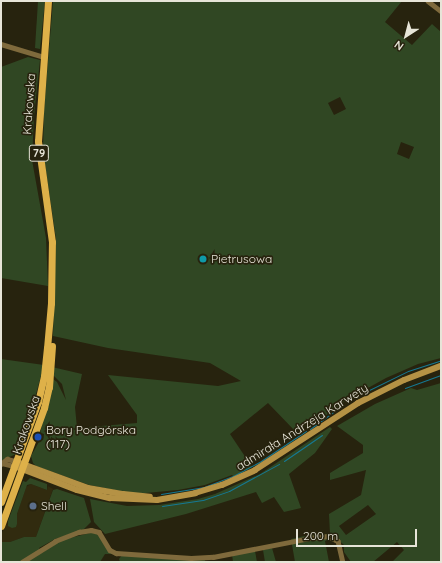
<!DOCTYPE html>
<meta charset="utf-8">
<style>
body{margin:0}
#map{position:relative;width:442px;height:563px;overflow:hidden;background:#27230e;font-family:Quicksand,sans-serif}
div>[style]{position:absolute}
.built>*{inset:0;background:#312b0f}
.green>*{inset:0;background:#304723}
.stream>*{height:1px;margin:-0.5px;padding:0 0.5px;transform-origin:0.5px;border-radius:0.5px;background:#157994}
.street>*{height:4.5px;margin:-2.25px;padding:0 2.25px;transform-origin:2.25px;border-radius:2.25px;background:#7f6a3c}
.secondary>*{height:6px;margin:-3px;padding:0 3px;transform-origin:3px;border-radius:3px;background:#b59245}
.primary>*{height:7px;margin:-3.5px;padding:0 3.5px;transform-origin:3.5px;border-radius:3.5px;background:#deb149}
.dots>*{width:11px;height:11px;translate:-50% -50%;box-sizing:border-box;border:2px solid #27230e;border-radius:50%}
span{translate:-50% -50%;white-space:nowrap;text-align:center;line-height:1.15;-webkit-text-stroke:3.5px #27230e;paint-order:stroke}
.shield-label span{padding:1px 3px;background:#27230e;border:1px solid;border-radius:3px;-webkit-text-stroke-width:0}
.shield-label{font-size:11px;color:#e7e5d8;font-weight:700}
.street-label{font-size:12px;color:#e7e5d8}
.poi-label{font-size:12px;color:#e7e5d8}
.left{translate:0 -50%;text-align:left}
.frame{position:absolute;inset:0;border:2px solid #e7e5d8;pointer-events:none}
.north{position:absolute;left:386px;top:16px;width:40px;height:40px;-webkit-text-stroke:3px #27230e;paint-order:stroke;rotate:216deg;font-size:11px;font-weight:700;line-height:16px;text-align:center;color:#e7e5d8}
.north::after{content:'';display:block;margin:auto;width:14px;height:18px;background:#e7e5d8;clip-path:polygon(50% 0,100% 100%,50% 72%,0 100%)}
.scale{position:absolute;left:296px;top:529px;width:121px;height:18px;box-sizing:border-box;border:2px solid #e7e5d8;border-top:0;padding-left:5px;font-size:12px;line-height:14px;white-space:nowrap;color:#e7e5d8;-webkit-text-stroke:3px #27230e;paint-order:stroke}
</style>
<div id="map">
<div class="built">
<i style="clip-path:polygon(31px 484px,47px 490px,48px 486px,53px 489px,36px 537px,24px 537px,10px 542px,1px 542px,1px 535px,8px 521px,7px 524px,16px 527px,17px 514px,26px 487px)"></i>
</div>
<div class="green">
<i style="clip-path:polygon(38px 1px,45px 1px,40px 49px,35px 48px)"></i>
<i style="clip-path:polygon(evenodd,53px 1px,402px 1px,385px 22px,412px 45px,432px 24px,441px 32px,441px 358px,418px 364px,386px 378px,348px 399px,309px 428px,305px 426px,295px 431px,268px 403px,230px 434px,252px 467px,234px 477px,232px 475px,205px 485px,178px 490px,135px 494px,89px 485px,36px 466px,33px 463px,31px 456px,40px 440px,43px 440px,44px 434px,40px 433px,53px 379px,57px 382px,66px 400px,62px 384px,53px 375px,52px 367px,82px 374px,75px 407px,77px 428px,137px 423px,137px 415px,108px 375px,218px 386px,241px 381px,210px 363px,108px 348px,53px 336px,56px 239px,43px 151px,44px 110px,53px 1px,340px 97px,346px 109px,334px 115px,328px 103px,340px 97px,53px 1px,401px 142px,414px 147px,409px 159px,397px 154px,401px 142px)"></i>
<i style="clip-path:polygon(28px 57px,40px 60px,34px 116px,32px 160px,46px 238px,48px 286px,1px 278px,1px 67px)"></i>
<i style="clip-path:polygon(1px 359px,44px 365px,31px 412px,16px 454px,1px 461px)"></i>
<i style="clip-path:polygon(evenodd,441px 383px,441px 562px,392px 562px,404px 550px,397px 542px,373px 562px,351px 562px,344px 552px,344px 545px,335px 537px,325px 541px,329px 562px,295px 562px,291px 539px,309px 535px,330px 534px,329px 514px,361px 495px,366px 470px,330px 480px,330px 473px,363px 453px,363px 445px,337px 426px,375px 404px,411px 388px,417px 390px,441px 383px,368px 505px,376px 514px,346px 535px,339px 526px,368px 505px)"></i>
<i style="clip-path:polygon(330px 427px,332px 429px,315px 453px,289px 474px,301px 508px,284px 512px,274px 497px,262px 503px,256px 492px,186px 514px,105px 534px,94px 522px,90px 499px,127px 506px,159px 505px,198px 499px,215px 494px,260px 474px)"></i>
<i style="clip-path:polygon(30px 478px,47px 484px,47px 490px,31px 484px,27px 485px,17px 514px,17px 524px,16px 527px,12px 528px,8px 526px,8px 521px,23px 481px,26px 482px)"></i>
<i style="clip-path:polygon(57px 489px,84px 498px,91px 522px,83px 530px,55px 539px,39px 548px,42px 553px,62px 540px,94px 532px,98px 533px,113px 554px,105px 554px,100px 562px,1px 562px,1px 542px,10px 542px,24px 537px,36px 537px,53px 490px)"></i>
<i style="clip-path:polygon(272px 548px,276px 562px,265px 562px,263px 550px)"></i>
<i style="clip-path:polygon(255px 551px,257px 562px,233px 562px,232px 554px)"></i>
<i style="clip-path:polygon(122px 555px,205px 559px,205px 562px,120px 562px,119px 559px)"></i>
</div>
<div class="stream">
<i style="left:405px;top:388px;width:38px;rotate:-20deg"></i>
<i style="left:361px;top:394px;width:52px;rotate:-26.1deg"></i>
<i style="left:408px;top:371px;width:35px;rotate:-18deg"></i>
<i style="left:310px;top:429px;width:32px;rotate:-36deg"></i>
<i style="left:284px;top:461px;width:46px;rotate:-34.4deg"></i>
<i style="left:161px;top:494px;width:44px;rotate:-9.2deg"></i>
<i style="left:204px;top:487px;width:31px;rotate:-21deg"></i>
<i style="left:233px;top:476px;width:32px;rotate:-28deg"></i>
<i style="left:261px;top:461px;width:54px;rotate:-33.7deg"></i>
<i style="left:162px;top:506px;width:41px;rotate:-8.3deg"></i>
<i style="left:203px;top:500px;width:28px;rotate:-19deg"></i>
<i style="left:229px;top:491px;width:57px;rotate:-28.4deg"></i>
</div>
<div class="street">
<i style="left:428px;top:1px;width:16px;rotate:38deg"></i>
<i style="left:1px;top:44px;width:45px;rotate:16.8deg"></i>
<i style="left:2px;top:463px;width:12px;rotate:14deg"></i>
<i style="left:1px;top:464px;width:8px;rotate:-40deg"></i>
<i style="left:7px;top:459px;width:9px;rotate:13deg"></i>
<i style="left:22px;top:562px;width:39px;rotate:-32deg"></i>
<i style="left:55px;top:541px;width:26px;rotate:-21deg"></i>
<i style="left:79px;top:532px;width:12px;rotate:-9deg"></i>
<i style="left:91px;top:530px;width:8px;rotate:14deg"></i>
<i style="left:99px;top:532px;width:21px;rotate:59deg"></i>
<i style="left:110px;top:550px;width:7px;rotate:27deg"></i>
<i style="left:116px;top:553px;width:75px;rotate:3.8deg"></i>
<i style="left:191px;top:558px;width:22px;rotate:-3deg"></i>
<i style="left:213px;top:557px;width:99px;rotate:-11.1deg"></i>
<i style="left:310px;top:538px;width:18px;rotate:-6deg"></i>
<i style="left:328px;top:536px;width:11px;rotate:27deg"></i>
<i style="left:338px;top:541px;width:22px;rotate:77deg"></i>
</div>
<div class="secondary">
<i style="left:20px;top:463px;width:72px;rotate:20.2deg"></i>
<i style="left:88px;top:488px;width:36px;rotate:10deg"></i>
<i style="left:123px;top:494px;width:27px;rotate:6deg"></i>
<i style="left:14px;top:466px;width:67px;rotate:20.9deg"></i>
<i style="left:77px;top:490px;width:34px;rotate:14deg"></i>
<i style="left:110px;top:498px;width:47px;rotate:2.4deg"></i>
<i style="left:157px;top:500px;width:39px;rotate:-10deg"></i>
<i style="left:195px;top:493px;width:28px;rotate:-17deg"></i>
<i style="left:222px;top:485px;width:36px;rotate:-24deg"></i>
<i style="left:255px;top:470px;width:123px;rotate:-33deg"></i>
<i style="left:358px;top:403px;width:51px;rotate:-26.6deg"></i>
<i style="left:404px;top:380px;width:40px;rotate:-21deg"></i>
</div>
<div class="primary">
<i style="left:1px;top:502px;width:107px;rotate:-69.7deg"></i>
<i style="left:38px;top:402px;width:27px;rotate:-77deg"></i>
<i style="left:44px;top:376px;width:28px;rotate:-84deg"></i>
<i style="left:47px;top:348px;width:45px;rotate:-84.9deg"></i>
<i style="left:51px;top:303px;width:61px;rotate:-89.1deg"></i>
<i style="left:52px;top:242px;width:102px;rotate:-97.9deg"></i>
<i style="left:38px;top:141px;width:140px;rotate:-85.9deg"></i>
<i style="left:1px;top:526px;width:126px;rotate:-70deg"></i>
<i style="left:44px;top:408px;width:22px;rotate:-77deg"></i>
<i style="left:49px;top:387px;width:41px;rotate:-85.8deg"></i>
</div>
<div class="dots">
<i style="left:203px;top:259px;background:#0f9aa8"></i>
<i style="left:38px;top:437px;background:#1a4fb4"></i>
<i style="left:33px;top:506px;background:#5c6f8a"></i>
</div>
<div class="shield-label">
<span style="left:39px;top:153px">79</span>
</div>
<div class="street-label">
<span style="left:29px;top:104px;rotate:-86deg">Krakowska</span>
<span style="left:26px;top:425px;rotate:-71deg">Krakowska</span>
<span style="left:302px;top:427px;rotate:-32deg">admirała Andrzeja Karwety</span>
</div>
<div class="poi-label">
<span class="left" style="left:211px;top:259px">Pietrusowa</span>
<span class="left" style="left:46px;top:437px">Bory Podgórska<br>(117)</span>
<span class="left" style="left:41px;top:506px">Shell</span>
</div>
<div class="frame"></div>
<div class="north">N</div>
<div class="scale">200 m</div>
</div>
